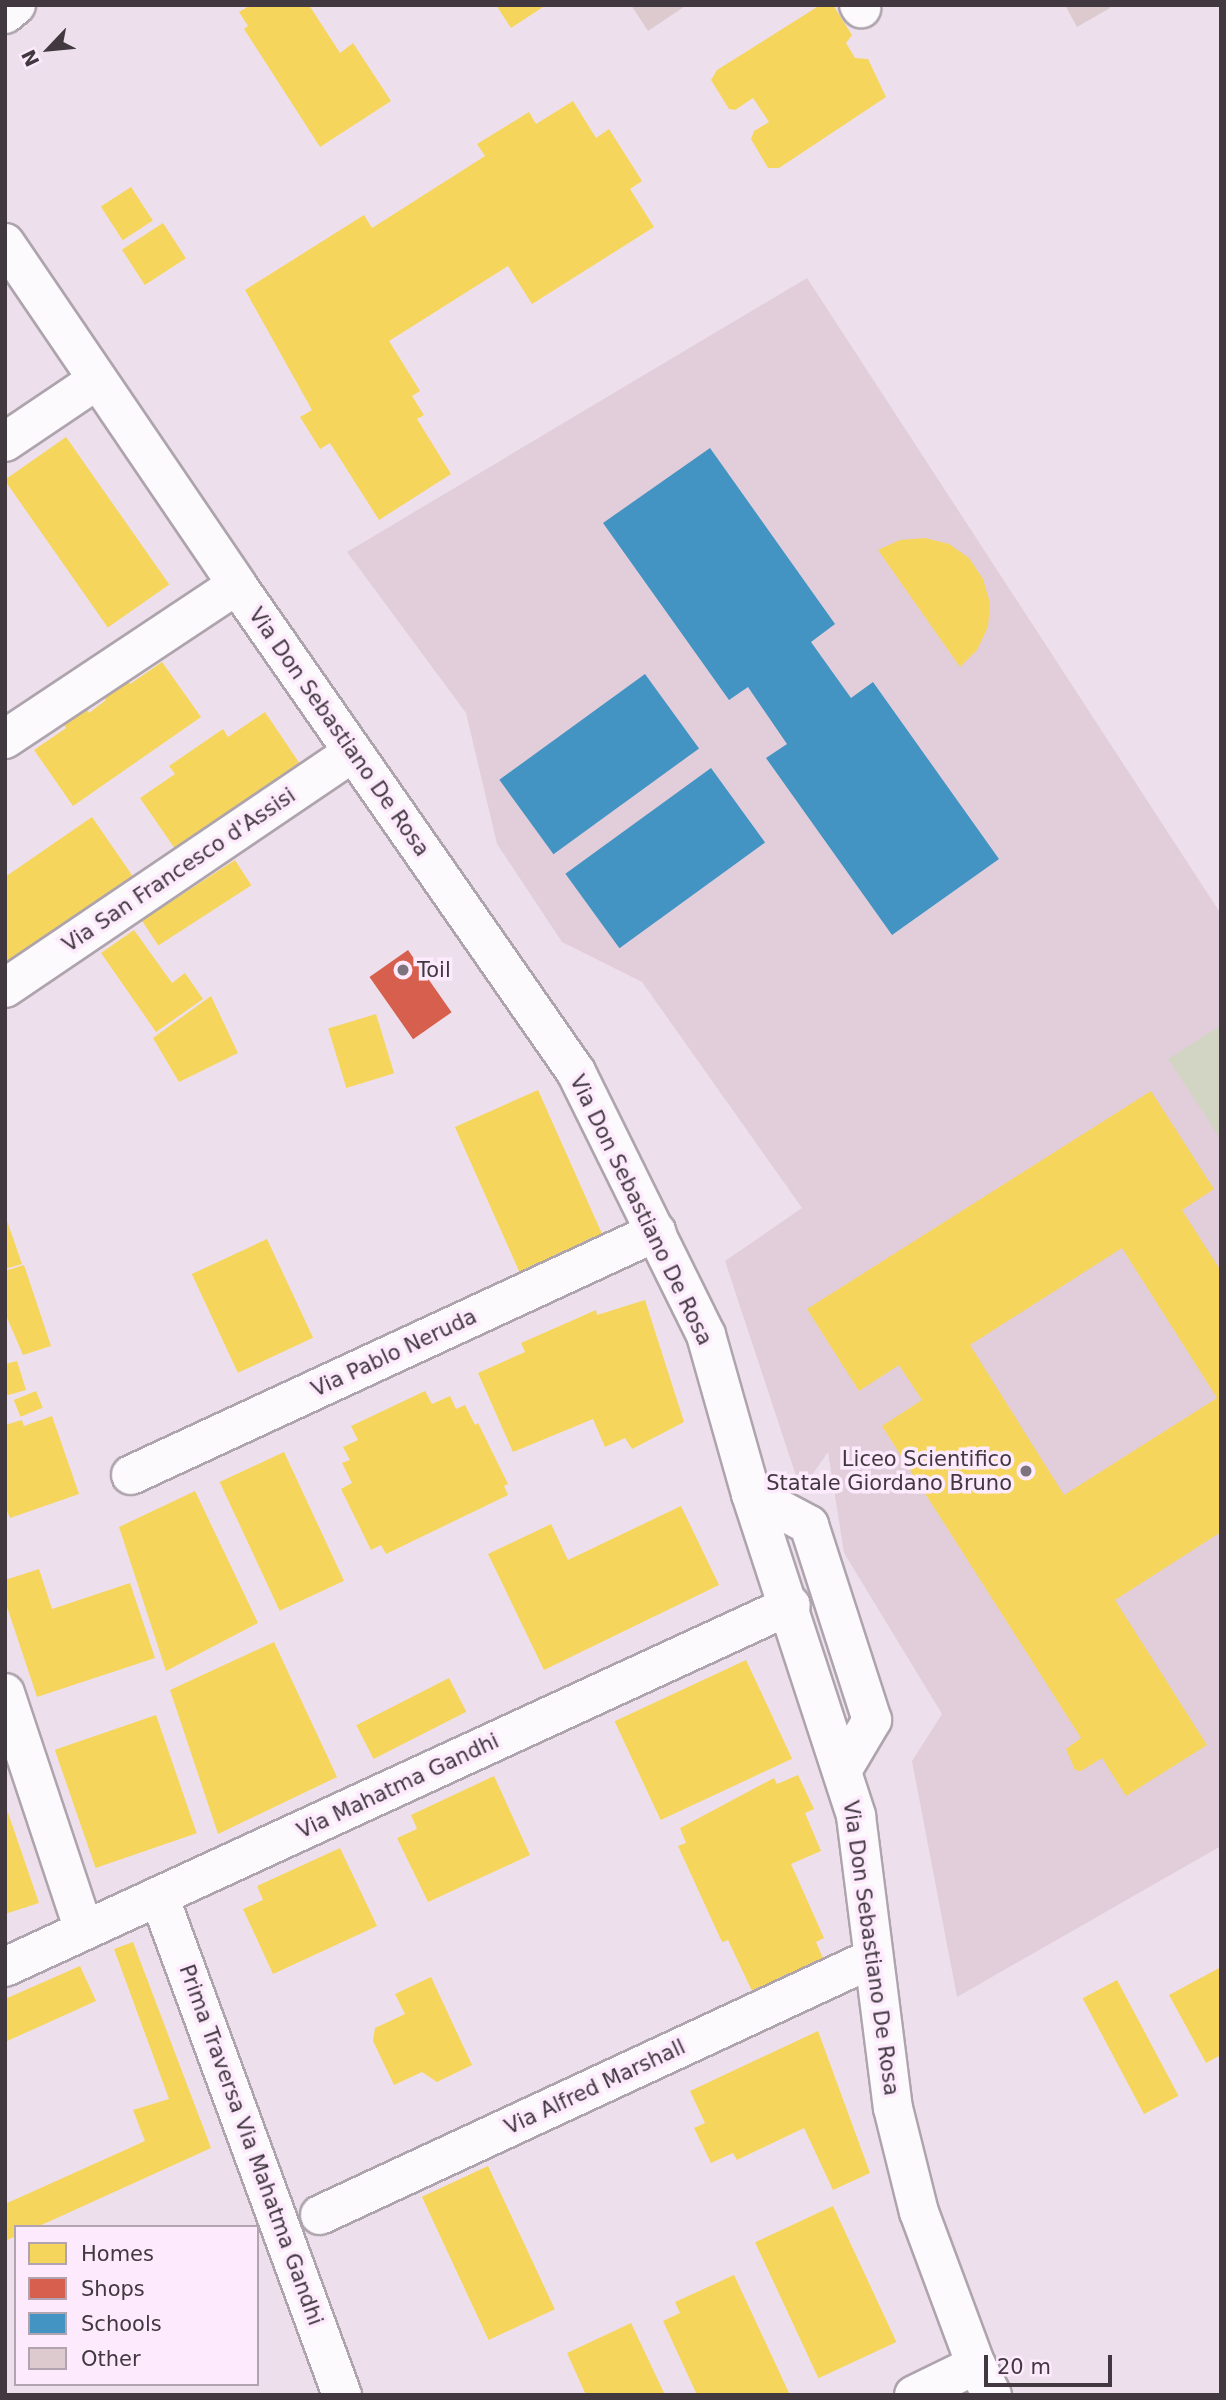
<!DOCTYPE html>
<style>
body{margin:0}
#map{position:relative;width:1226px;height:2400px;overflow:hidden;background:#ede0ec;font-family:"DejaVu Sans",sans-serif}
div>[style]{position:absolute}
.education>*{inset:0;background:#e1ceda}
.green>*{inset:0;background:#d2d5c4}
.homes>*{inset:0;background:#f6d55c;transform-origin:0 0}
.shops>*{inset:0;background:#d6604d;transform-origin:0 0}
.schools>*{inset:0;background:#4393c3;transform-origin:0 0}
.building>*{inset:0;background:#dccace}
.roads{filter:drop-shadow(2px 0 #aea4ad) drop-shadow(-2px 0 #aea4ad) drop-shadow(0 2px #aea4ad) drop-shadow(0 -2px #aea4ad)}
.minor>*{height:38px;margin:-19px;padding:0 19px;transform-origin:19px;border-radius:19px;background:#fcfafc}
.dots>*{width:19px;height:19px;translate:-50% -50%;box-sizing:border-box;border:4px solid #fdeafc;border-radius:50%}
span{translate:-50% -50%;white-space:nowrap;text-align:center;line-height:1.15;-webkit-text-stroke:7px #fdeafc;paint-order:stroke}
.street-label{font-size:21px;color:#413840}
.poi-label{font-size:21px;color:#413840}
.left{translate:0 -50%;text-align:left}
.right{translate:-100% -50%;text-align:right}
.frame{position:absolute;inset:0;border:7px solid #413840;pointer-events:none}
.legend{position:absolute;left:14px;top:2225px;width:245px;height:161px;box-sizing:border-box;background:#fdeafc;border:2px solid #b2a3b1;margin:0;padding:9px 12px;list-style:none;font-size:21px;color:#413840}
.legend li{display:flex;align-items:center;gap:14px;height:35px}
.legend b{width:35px;border:2px solid #b2a3b1}
.north{position:absolute;left:14px;top:14px;width:70px;height:70px;-webkit-text-stroke:5px #fdeafc;paint-order:stroke;rotate:244deg;font-size:19px;font-weight:700;line-height:28px;text-align:center;color:#413840}
.north::after{content:'';display:block;margin:auto;width:24px;height:32px;background:#413840;clip-path:polygon(50% 0,100% 100%,50% 72%,0 100%)}
.scale{position:absolute;left:984px;top:2355px;width:128px;height:32px;box-sizing:border-box;border:4px solid #413840;border-top:0;padding-left:9px;font-size:21px;line-height:24px;white-space:nowrap;color:#413840;-webkit-text-stroke:5px #fdeafc;paint-order:stroke}
</style>
<div id="map">
<div class="education">
<i style="clip-path:polygon(807px 278px,1221px 914px,1221px 1846px,957px 1997px,912px 1761px,942px 1714px,844px 1553px,828px 1452px,801px 1491px,725px 1261px,802px 1208px,642px 982px,562px 942px,497px 844px,466px 713px,347px 552px)"></i>
</div>
<div class="green">
<i style="clip-path:polygon(1221px 1025px,1221px 1140px,1168px 1059px)"></i>
</div>
<div class="homes">
<i style="clip-path:polygon(251px 5px,309px 5px,340px 53px,353px 43px,391px 101px,320px 147px,244px 29px,248px 26px,239px 12px)"></i>
<i style="clip-path:polygon(496px 5px,546px 5px,511px 28px)"></i>
<i style="clip-path:polygon(833px 5px,852px 35px,846px 43px,855px 58px,868px 59px,886px 97px,779px 168px,768px 168px,751px 139px,754px 131px,769px 122px,753px 98px,735px 110px,729px 109px,711px 80px,717px 70px,817px 7px)"></i>
<i style="clip-path:polygon(573px 101px,596px 138px,609px 129px,642px 181px,630px 189px,654px 227px,532px 304px,508px 266px,389px 341px,420px 391px,412px 396px,424px 415px,417px 419px,451px 474px,379px 520px,330px 443px,320px 449px,300px 417px,312px 410px,245px 290px,364px 215px,372px 228px,485px 156px,477px 144px,529px 112px,536px 124px)"></i>
<i style="left:131px;top:187px;width:40px;height:36px;rotate:57deg"></i>
<i style="left:163px;top:223px;width:42px;height:49px;rotate:57deg"></i>
<i style="left:66px;top:437px;width:180px;height:75px;rotate:55deg"></i>
<i style="clip-path:polygon(925px 538px,949px 544px,969px 558px,983px 579px,990px 603px,988px 627px,977px 650px,960px 667px,878px 550px,900px 540px)"></i>
<i style="clip-path:polygon(162px 662px,201px 717px,73px 806px,34px 750px,66px 728px,60px 719px,83px 703px,89px 713px,106px 700px,100px 691px,124px 675px,130px 684px)"></i>
<i style="clip-path:polygon(265px 712px,306px 773px,182px 859px,140px 798px,175px 774px,169px 766px,223px 729px,228px 737px)"></i>
<i style="clip-path:polygon(92px 817px,134px 878px,10px 963px,5px 956px,5px 877px)"></i>
<i style="left:235px;top:860px;width:30px;height:111px;rotate:57deg"></i>
<i style="clip-path:polygon(134px 930px,172px 983px,185px 973px,203px 999px,156px 1032px,101px 953px)"></i>
<i style="clip-path:polygon(211px 996px,238px 1053px,179px 1082px,153px 1038px)"></i>
<i style="left:376px;top:1014px;width:62px;height:50px;rotate:73deg"></i>
<i style="left:538px;top:1090px;width:166px;height:91px;rotate:66deg"></i>
<i style="clip-path:polygon(evenodd,1151px 1091px,1214px 1189px,1182px 1210px,1221px 1271px,1221px 1532px,1115px 1600px,1207px 1745px,1126px 1796px,1102px 1758px,1081px 1771px,1075px 1770px,1066px 1749px,1081px 1738px,882px 1426px,922px 1400px,899px 1365px,859px 1391px,807px 1309px,1151px 1091px,1122px 1248px,1217px 1398px,1064px 1495px,970px 1345px,1122px 1248px)"></i>
<i style="clip-path:polygon(5px 1215px,22px 1264px,5px 1269px)"></i>
<i style="left:267px;top:1239px;width:109px;height:83px;rotate:65deg"></i>
<i style="clip-path:polygon(24px 1265px,51px 1346px,23px 1355px,5px 1313px,5px 1271px)"></i>
<i style="clip-path:polygon(645px 1300px,684px 1422px,632px 1449px,625px 1438px,605px 1447px,593px 1419px,513px 1452px,478px 1373px,525px 1352px,521px 1343px,596px 1310px,597px 1315px)"></i>
<i style="clip-path:polygon(17px 1361px,26px 1390px,5px 1396px,5px 1364px)"></i>
<i style="left:36px;top:1391px;width:18px;height:24px;rotate:68deg"></i>
<i style="clip-path:polygon(425px 1391px,432px 1404px,450px 1396px,456px 1409px,465px 1405px,475px 1425px,478px 1423px,508px 1484px,504px 1486px,508px 1495px,386px 1554px,381px 1545px,371px 1550px,341px 1489px,352px 1483px,342px 1463px,350px 1460px,343px 1447px,358px 1440px,351px 1426px)"></i>
<i style="clip-path:polygon(52px 1416px,79px 1494px,10px 1518px,5px 1507px,5px 1425px,22px 1420px,24px 1426px)"></i>
<i style="left:284px;top:1452px;width:142px;height:71px;rotate:65deg"></i>
<i style="clip-path:polygon(195px 1491px,258px 1623px,166px 1671px,119px 1527px)"></i>
<i style="clip-path:polygon(681px 1506px,719px 1585px,544px 1670px,488px 1554px,551px 1524px,568px 1560px)"></i>
<i style="clip-path:polygon(39px 1569px,52px 1609px,130px 1583px,155px 1658px,37px 1697px,5px 1601px,5px 1580px)"></i>
<i style="clip-path:polygon(274px 1642px,337px 1777px,218px 1834px,170px 1690px)"></i>
<i style="left:746px;top:1660px;width:109px;height:145px;rotate:65deg"></i>
<i style="left:449px;top:1678px;width:38px;height:104px;rotate:63deg"></i>
<i style="left:156px;top:1715px;width:125px;height:107px;rotate:71deg"></i>
<i style="clip-path:polygon(798px 1775px,814px 1809px,805px 1813px,821px 1851px,791px 1864px,824px 1938px,816px 1942px,823px 1958px,752px 1991px,728px 1940px,722px 1942px,678px 1846px,686px 1843px,680px 1828px,774px 1778px,777px 1784px)"></i>
<i style="clip-path:polygon(494px 1776px,530px 1855px,428px 1902px,397px 1838px,417px 1829px,411px 1815px)"></i>
<i style="clip-path:polygon(5px 1804px,39px 1903px,5px 1914px)"></i>
<i style="clip-path:polygon(340px 1848px,377px 1926px,273px 1974px,243px 1909px,263px 1900px,257px 1886px)"></i>
<i style="clip-path:polygon(133px 1942px,211px 2148px,37px 2227px,16px 2227px,16px 2236px,5px 2241px,5px 2204px,145px 2141px,133px 2110px,169px 2099px,114px 1949px)"></i>
<i style="clip-path:polygon(80px 1966px,96px 2001px,5px 2042px,5px 1999px)"></i>
<i style="clip-path:polygon(1221px 1967px,1221px 2055px,1206px 2063px,1169px 1995px)"></i>
<i style="clip-path:polygon(431px 1977px,472px 2065px,437px 2082px,422px 2072px,394px 2085px,373px 2041px,375px 2028px,405px 2014px,395px 1994px)"></i>
<i style="left:1117px;top:1980px;width:131px;height:39px;rotate:62deg"></i>
<i style="clip-path:polygon(818px 2031px,870px 2173px,833px 2190px,804px 2128px,737px 2160px,733px 2153px,711px 2163px,694px 2128px,705px 2123px,690px 2091px)"></i>
<i style="left:488px;top:2166px;width:158px;height:73px;rotate:65deg"></i>
<i style="left:833px;top:2206px;width:150px;height:86px;rotate:65deg"></i>
<i style="clip-path:polygon(734px 2275px,790px 2395px,697px 2395px,663px 2321px,680px 2313px,675px 2302px)"></i>
<i style="clip-path:polygon(631px 2323px,665px 2395px,586px 2395px,567px 2353px)"></i>
</div>
<div class="shops">
<i style="left:408px;top:950px;width:76px;height:47px;rotate:55deg"></i>
</div>
<div class="schools">
<i style="clip-path:polygon(710px 448px,835px 624px,811px 642px,851px 698px,873px 682px,999px 859px,892px 935px,766px 758px,787px 744px,748px 687px,729px 700px,603px 523px)"></i>
<i style="left:645px;top:674px;width:92px;height:180px;rotate:54deg"></i>
<i style="left:711px;top:768px;width:92px;height:180px;rotate:54deg"></i>
</div>
<div class="building">
<i style="clip-path:polygon(631px 5px,687px 5px,648px 31px)"></i>
<i style="clip-path:polygon(1065px 5px,1109px 5px,1110px 8px,1077px 27px)"></i>
</div>
<div class="roads">
<div class="minor">
<i style="left:859px;top:5px;width:4px;rotate:56deg"></i>
<i style="left:5px;top:14px;width:14px;rotate:-39deg"></i>
<i style="left:5px;top:243px;width:413px;rotate:55.8deg"></i>
<i style="left:237px;top:585px;width:593px;rotate:55.16deg"></i>
<i style="left:576px;top:1072px;width:293px;rotate:63.7deg"></i>
<i style="left:706px;top:1335px;width:165px;rotate:74.2deg"></i>
<i style="left:751px;top:1494px;width:339px;rotate:71.9deg"></i>
<i style="left:856px;top:1816px;width:294px;rotate:82.8deg"></i>
<i style="left:893px;top:2108px;width:107px;rotate:76deg"></i>
<i style="left:919px;top:2212px;width:163px;rotate:69.6deg"></i>
<i style="left:976px;top:2365px;width:34px;rotate:62deg"></i>
<i style="left:5px;top:442px;width:111px;rotate:-34deg"></i>
<i style="left:5px;top:739px;width:278px;rotate:-33.6deg"></i>
<i style="left:5px;top:988px;width:420px;rotate:-34.1deg"></i>
<i style="left:131px;top:1475px;width:579px;rotate:-24.84deg"></i>
<i style="left:751px;top:1494px;width:66px;rotate:28.1deg"></i>
<i style="left:809px;top:1525px;width:205px;rotate:72.1deg"></i>
<i style="left:872px;top:1720px;width:57px;rotate:120.6deg"></i>
<i style="left:5px;top:1693px;width:250px;rotate:71.6deg"></i>
<i style="left:159px;top:1896px;width:531px;rotate:69.86deg"></i>
<i style="left:5px;top:1967px;width:865px;rotate:-24.73deg"></i>
<i style="left:320px;top:2215px;width:608px;rotate:-24.92deg"></i>
<i style="left:914px;top:2395px;width:69px;rotate:-25.8deg"></i>
</div>
</div>
<div class="dots">
<i style="left:403px;top:970px;background:#7d737c"></i>
<i style="left:1026px;top:1471px;background:#7d737c"></i>
</div>
<div class="street-label">
<span style="left:339px;top:732px;rotate:55deg">Via Don Sebastiano De Rosa</span>
<span style="left:179px;top:870px;rotate:-34deg">Via San Francesco d'Assisi</span>
<span style="left:641px;top:1210px;rotate:64deg">Via Don Sebastiano De Rosa</span>
<span style="left:394px;top:1353px;rotate:-25deg">Via Pablo Neruda</span>
<span style="left:398px;top:1786px;rotate:-25deg">Via Mahatma Gandhi</span>
<span style="left:871px;top:1948px;rotate:82deg">Via Don Sebastiano De Rosa</span>
<span style="left:595px;top:2087px;rotate:-25deg">Via Alfred Marshall</span>
<span style="left:251px;top:2145px;rotate:70deg">Prima Traversa Via Mahatma Gandhi</span>
</div>
<div class="poi-label">
<span class="left" style="left:417px;top:970px">Toil</span>
<span class="right" style="left:1012px;top:1471px">Liceo Scientifico<br>Statale Giordano Bruno</span>
</div>
<div class="frame"></div>
<ul class="legend">
<li><b style="height:19px;background:#f6d55c"></b>Homes</li>
<li><b style="height:19px;background:#d6604d"></b>Shops</li>
<li><b style="height:19px;background:#4393c3"></b>Schools</li>
<li><b style="height:19px;background:#dccace"></b>Other</li>
</ul>
<div class="north">N</div>
<div class="scale">20 m</div>
</div>
